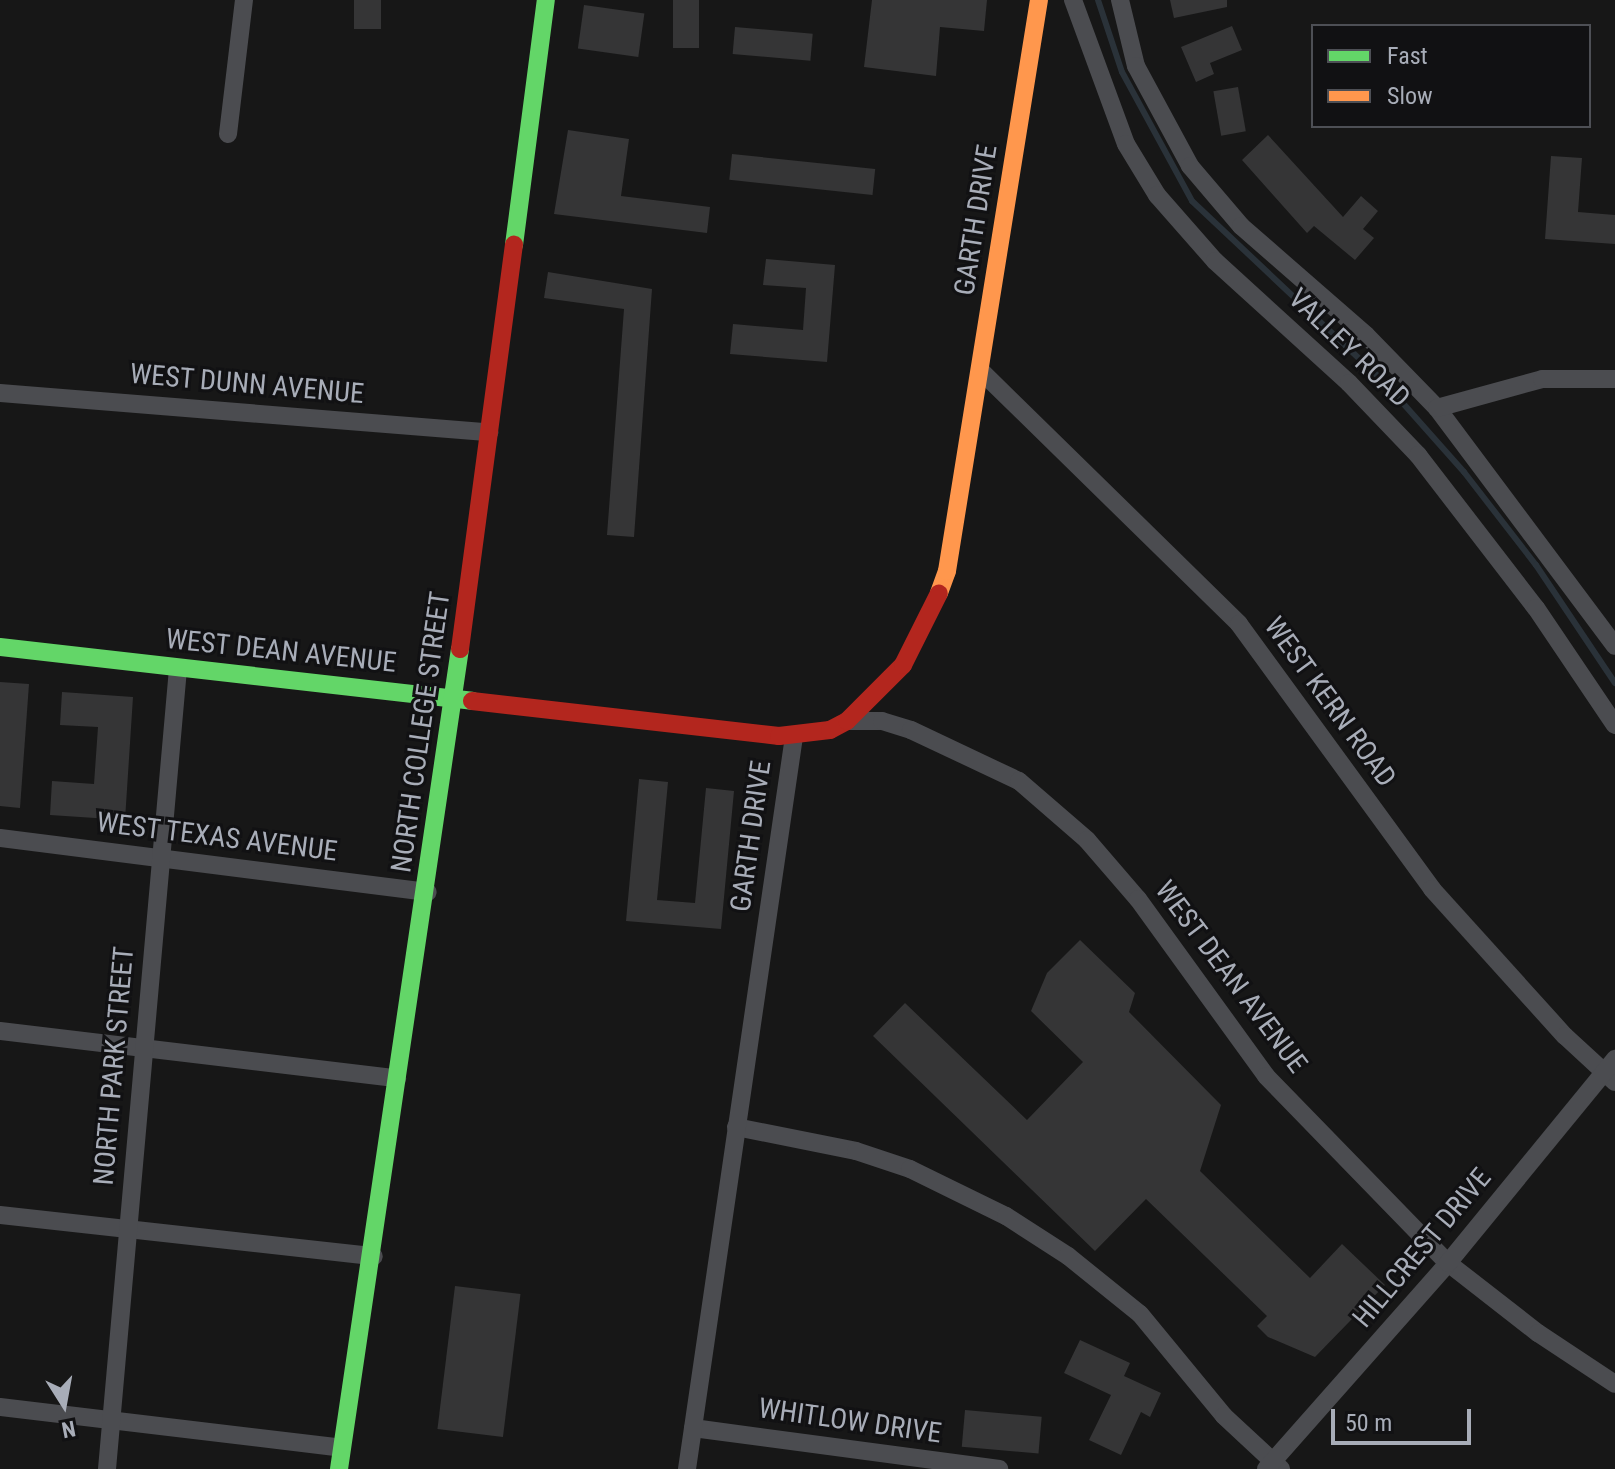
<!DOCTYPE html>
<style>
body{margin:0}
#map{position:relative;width:1615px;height:1469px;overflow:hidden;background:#171717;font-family:"Roboto Condensed",sans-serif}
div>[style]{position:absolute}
.stream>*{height:6px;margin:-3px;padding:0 3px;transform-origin:3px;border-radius:3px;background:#2a3239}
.building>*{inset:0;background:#353536;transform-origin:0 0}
.street>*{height:18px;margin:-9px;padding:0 9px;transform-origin:9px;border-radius:9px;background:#4b4c50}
.fast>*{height:18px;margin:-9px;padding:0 9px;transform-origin:9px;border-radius:9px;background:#63d668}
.slow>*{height:18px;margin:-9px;padding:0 9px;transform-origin:9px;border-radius:9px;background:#ff974d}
.jam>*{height:18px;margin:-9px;padding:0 9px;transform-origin:9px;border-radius:9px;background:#b3261e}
span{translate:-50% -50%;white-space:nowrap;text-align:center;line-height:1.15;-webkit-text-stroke:6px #111113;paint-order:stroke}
.street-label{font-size:28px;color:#a8adb8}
.legend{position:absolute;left:1311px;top:24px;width:280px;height:104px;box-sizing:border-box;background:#111113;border:2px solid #4d4f55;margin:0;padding:10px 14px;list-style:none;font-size:24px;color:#a8adb8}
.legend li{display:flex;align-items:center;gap:16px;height:40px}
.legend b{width:40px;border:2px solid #4d4f55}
.north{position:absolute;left:24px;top:1365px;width:80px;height:80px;-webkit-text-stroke:6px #111113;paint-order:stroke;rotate:169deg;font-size:22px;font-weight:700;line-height:32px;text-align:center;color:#a8adb8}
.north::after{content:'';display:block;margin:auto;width:28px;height:36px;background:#a8adb8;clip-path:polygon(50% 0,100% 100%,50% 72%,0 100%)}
.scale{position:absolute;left:1331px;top:1409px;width:140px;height:36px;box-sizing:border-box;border:4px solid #a8adb8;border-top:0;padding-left:10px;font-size:24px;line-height:28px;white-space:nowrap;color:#a8adb8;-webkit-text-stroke:6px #111113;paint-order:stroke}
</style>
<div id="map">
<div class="stream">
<i style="left:1098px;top:0;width:76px;rotate:71.6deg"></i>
<i style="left:1122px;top:72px;width:147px;rotate:61.5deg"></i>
<i style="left:1192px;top:201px;width:265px;rotate:43.3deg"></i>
<i style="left:1385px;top:383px;width:119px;rotate:48.4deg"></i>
<i style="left:1464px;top:472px;width:118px;rotate:52.3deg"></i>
<i style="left:1536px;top:565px;width:142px;rotate:56.2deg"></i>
</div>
<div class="building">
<i style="left:354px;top:0;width:27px;height:29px"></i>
<i style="left:673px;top:0;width:26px;height:48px"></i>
<i style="clip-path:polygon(872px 0,987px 0,984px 31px,940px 27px,936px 76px,864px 67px)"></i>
<i style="clip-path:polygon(1170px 0,1227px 0,1227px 7px,1174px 18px)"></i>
<i style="left:584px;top:5px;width:61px;height:44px;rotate:8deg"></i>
<i style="clip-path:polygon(1232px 26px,1242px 50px,1210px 63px,1214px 74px,1196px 82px,1181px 47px)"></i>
<i style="left:735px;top:27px;width:78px;height:27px;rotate:5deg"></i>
<i style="left:1238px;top:87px;width:45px;height:25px;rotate:80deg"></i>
<i style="clip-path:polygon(568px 130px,629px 139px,621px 196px,710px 207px,707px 233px,554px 214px)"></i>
<i style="clip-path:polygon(1268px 135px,1343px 217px,1361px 196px,1378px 211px,1363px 229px,1374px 238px,1355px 260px,1314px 226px,1307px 233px,1242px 160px)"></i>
<i style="left:732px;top:154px;width:144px;height:26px;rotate:6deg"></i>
<i style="clip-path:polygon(1551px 156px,1582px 158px,1578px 212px,1615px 215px,1615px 244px,1545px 239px)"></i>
<i style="clip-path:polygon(766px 259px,835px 265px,827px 362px,730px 354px,733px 324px,803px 330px,806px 288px,763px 285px)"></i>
<i style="clip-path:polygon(548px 272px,652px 289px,634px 537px,607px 535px,624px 309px,544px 298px)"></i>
<i style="clip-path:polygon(0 682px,29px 684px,20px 808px,0 806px)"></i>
<i style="clip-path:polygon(62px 692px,133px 697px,125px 820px,50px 815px,52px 781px,94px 784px,98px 727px,60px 725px)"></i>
<i style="clip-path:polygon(639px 779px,668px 782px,657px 900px,695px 903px,706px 788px,734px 791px,721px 929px,626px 921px)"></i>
<i style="clip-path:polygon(1080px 940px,1135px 993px,1129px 1012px,1221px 1105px,1200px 1171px,1310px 1278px,1342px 1244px,1385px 1285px,1315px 1357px,1268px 1337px,1257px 1326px,1267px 1316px,1146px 1199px,1095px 1251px,873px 1036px,905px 1003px,1027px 1120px,1083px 1062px,1031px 1011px,1047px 973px)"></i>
<i style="left:455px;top:1286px;width:66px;height:144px;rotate:7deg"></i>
<i style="clip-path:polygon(1080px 1340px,1130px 1363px,1124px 1376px,1161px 1393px,1150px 1417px,1141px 1412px,1121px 1455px,1089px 1440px,1111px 1395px,1064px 1373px)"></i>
<i style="left:965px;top:1410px;width:77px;height:37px;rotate:5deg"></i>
</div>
<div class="street">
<i style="left:1073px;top:0;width:153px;rotate:69.8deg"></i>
<i style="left:1126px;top:144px;width:60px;rotate:58.7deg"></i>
<i style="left:1157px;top:195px;width:88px;rotate:48.7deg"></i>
<i style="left:1215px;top:261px;width:181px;rotate:42.3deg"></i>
<i style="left:1349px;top:383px;width:100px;rotate:46.2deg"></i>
<i style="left:1418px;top:455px;width:193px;rotate:52.4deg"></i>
<i style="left:1536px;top:608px;width:141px;rotate:56deg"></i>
<i style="left:1120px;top:0;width:68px;rotate:76.4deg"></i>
<i style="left:1136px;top:66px;width:114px;rotate:61.6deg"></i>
<i style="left:1190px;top:166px;width:79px;rotate:49.6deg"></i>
<i style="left:1241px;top:226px;width:166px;rotate:41.1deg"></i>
<i style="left:1366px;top:335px;width:102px;rotate:45.8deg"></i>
<i style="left:1437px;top:408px;width:297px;rotate:53.2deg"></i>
<i style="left:228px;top:134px;width:135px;rotate:-83.2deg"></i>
<i style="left:981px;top:371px;width:361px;rotate:44.4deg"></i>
<i style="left:1239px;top:624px;width:328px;rotate:53.9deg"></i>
<i style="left:1432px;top:889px;width:198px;rotate:47.9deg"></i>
<i style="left:1565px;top:1036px;width:68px;rotate:42.6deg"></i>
<i style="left:0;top:393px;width:491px;rotate:4.6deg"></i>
<i style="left:1437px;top:408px;width:109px;rotate:-15.4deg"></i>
<i style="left:1542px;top:379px;width:73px"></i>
<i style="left:847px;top:721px;width:35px"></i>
<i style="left:882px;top:721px;width:30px;rotate:17deg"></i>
<i style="left:911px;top:730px;width:119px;rotate:25.3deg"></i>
<i style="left:1019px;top:781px;width:90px;rotate:40.9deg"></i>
<i style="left:1087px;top:840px;width:78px;rotate:49.2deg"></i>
<i style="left:1138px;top:899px;width:218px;rotate:54.1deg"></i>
<i style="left:1266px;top:1076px;width:261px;rotate:45.8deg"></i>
<i style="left:1448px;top:1263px;width:114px;rotate:37.9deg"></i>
<i style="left:1538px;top:1333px;width:92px;rotate:33.5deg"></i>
<i style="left:0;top:838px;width:431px;rotate:7.2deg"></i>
<i style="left:0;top:1031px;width:400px;rotate:6.8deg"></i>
<i style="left:736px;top:1127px;width:122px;rotate:11.3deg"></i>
<i style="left:856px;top:1151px;width:57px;rotate:18.4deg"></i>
<i style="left:910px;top:1169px;width:107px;rotate:26.1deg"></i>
<i style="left:1006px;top:1216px;width:74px;rotate:32.8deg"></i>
<i style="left:1068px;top:1256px;width:92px;rotate:38.9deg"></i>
<i style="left:1140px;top:1314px;width:132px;rotate:50.5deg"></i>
<i style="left:1224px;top:1416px;width:78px;rotate:42.9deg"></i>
<i style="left:0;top:1215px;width:376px;rotate:6.3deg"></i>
<i style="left:0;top:1407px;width:344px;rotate:6.8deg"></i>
<i style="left:693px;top:1428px;width:309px;rotate:7.6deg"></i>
<i style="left:107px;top:1469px;width:803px;rotate:-84.93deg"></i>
<i style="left:687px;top:1469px;width:741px;rotate:-81.69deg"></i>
<i style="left:1266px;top:1469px;width:275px;rotate:-48.5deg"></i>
<i style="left:1448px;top:1263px;width:264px;rotate:-50.7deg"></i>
</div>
<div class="fast">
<i style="left:514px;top:245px;width:247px;rotate:-82.6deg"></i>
<i style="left:0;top:647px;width:475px;rotate:6.5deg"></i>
<i style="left:339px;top:1469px;width:829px;rotate:-81.61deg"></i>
</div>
<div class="slow">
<i style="left:939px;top:593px;width:23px;rotate:-70deg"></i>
<i style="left:947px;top:571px;width:578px;rotate:-80.85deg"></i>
</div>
<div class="jam">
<i style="left:460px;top:649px;width:408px;rotate:-82.4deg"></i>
<i style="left:472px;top:701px;width:309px;rotate:6.5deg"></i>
<i style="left:779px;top:736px;width:51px;rotate:-6.7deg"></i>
<i style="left:830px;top:730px;width:19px;rotate:-28deg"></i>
<i style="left:847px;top:721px;width:79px;rotate:-45deg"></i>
<i style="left:903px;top:665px;width:80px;rotate:-63.4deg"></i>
</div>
<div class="street-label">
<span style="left:976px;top:220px;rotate:-81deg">GARTH DRIVE</span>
<span style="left:1349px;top:348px;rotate:44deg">VALLEY ROAD</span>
<span style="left:247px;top:384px;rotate:5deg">WEST DUNN AVENUE</span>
<span style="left:281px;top:651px;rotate:6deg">WEST DEAN AVENUE</span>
<span style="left:1330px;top:702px;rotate:54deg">WEST KERN ROAD</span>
<span style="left:421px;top:732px;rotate:-82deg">NORTH COLLEGE STREET</span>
<span style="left:751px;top:836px;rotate:-82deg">GARTH DRIVE</span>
<span style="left:217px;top:837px;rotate:7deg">WEST TEXAS AVENUE</span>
<span style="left:1231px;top:977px;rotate:53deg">WEST DEAN AVENUE</span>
<span style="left:114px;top:1066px;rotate:-85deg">NORTH PARK STREET</span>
<span style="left:1422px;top:1248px;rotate:-50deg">HILLCREST DRIVE</span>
<span style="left:850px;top:1421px;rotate:8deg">WHITLOW DRIVE</span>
</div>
<ul class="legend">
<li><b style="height:10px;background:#63d668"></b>Fast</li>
<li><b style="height:10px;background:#ff974d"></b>Slow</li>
</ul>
<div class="north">N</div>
<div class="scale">50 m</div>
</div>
